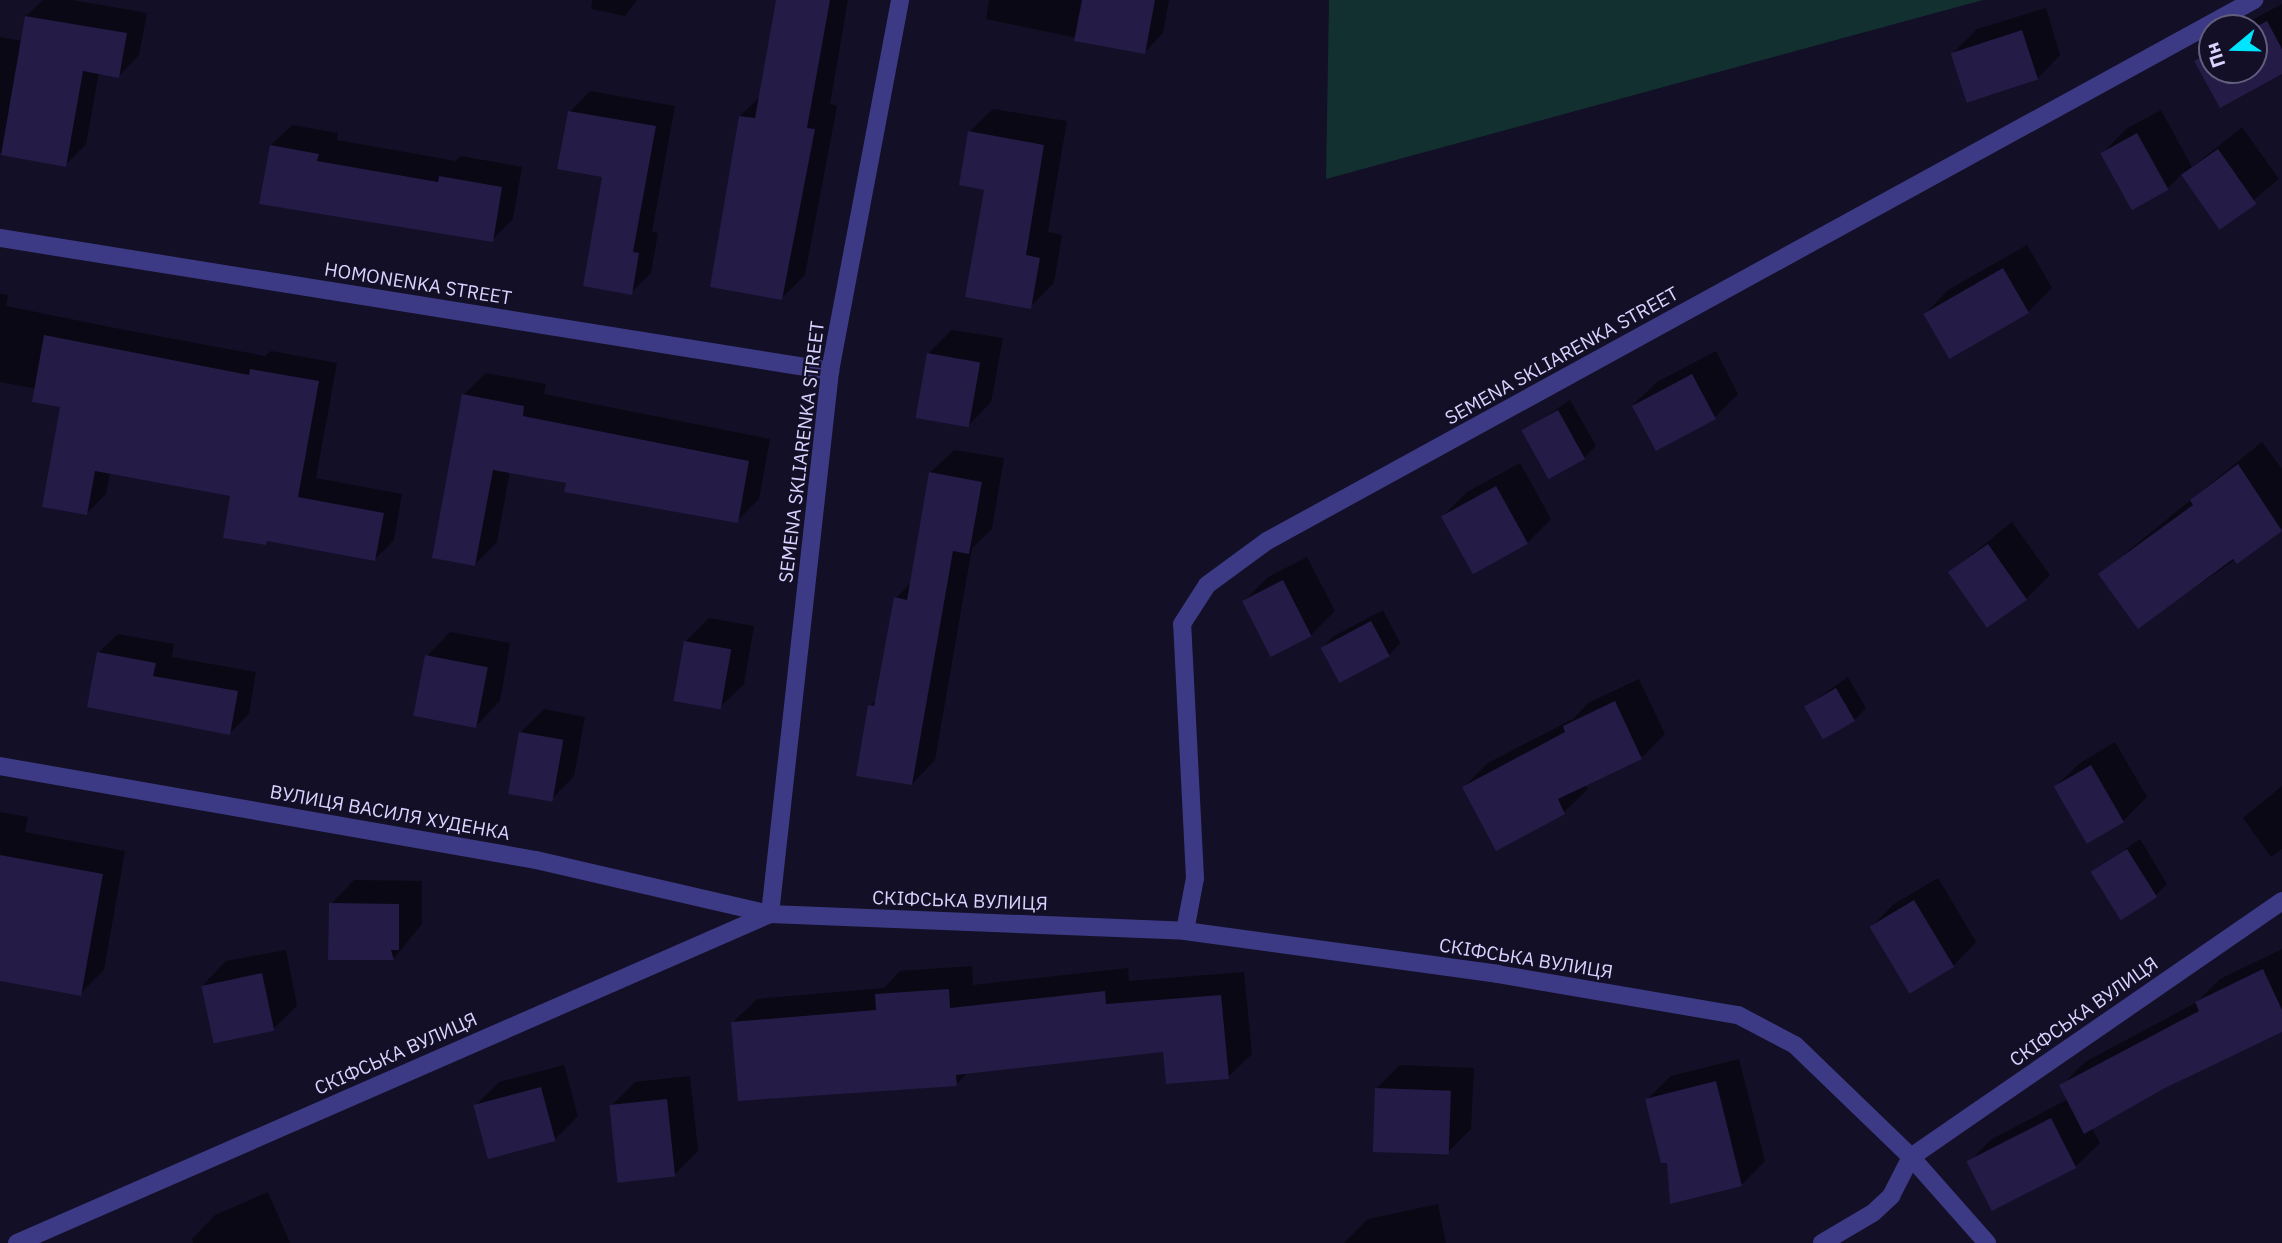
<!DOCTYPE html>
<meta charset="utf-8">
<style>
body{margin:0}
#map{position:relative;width:2282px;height:1243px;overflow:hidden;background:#130f26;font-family:"IBM Plex Sans",sans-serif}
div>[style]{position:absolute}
.green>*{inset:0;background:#12302f}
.shadow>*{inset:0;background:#0007}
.building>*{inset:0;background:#241b47;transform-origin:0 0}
.minor>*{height:18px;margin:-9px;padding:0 9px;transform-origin:9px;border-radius:9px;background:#3d3a85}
span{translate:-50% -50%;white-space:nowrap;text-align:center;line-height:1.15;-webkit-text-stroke:5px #130f26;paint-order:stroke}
.street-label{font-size:19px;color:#d9d4ff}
.north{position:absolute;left:2198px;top:14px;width:70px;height:70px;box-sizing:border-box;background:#130f26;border:2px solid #625e7d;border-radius:50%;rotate:251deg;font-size:19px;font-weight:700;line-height:28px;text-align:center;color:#d9d4ff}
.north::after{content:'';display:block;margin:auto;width:24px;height:32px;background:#00e5ff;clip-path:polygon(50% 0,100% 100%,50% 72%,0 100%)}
</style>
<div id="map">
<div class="green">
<i style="clip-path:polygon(1329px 0,1983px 0,1326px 179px)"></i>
</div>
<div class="shadow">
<i style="clip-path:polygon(43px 0,72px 0,147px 13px,139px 55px,119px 76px,99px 72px,86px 144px,65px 165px,0 153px,0 37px,22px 41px,26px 16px)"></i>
<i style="clip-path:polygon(592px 0,637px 0,625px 16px,591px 9px)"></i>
<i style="clip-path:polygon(778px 0,848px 0,830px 104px,837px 106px,805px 275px,782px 298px,740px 116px,761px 96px)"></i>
<i style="clip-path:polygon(989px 0,1169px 0,1163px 33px,1145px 52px,986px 19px)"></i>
<i style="clip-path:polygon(2282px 4px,2282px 72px,2221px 106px,2197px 61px,2212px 45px,2212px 70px,2254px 70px,2254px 28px,2237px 28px)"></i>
<i style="clip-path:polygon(2046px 8px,2060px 55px,2037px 79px,1953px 53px,1977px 29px)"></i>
<i style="clip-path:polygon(590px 91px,675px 106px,652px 232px,658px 233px,651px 273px,631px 293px,604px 176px,570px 112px)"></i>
<i style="clip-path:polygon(993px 109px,1067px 121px,1048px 232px,1062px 235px,1054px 283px,1030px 307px,969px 132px)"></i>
<i style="clip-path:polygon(2161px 110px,2192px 167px,2242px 127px,2279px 179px,2220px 228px,2182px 174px,2167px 189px,2133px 208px,2103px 153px,2126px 129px)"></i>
<i style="clip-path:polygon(292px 125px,338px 133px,337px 140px,456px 161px,461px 156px,522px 167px,513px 219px,492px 240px,271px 145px)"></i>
<i style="clip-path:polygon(2027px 245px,2052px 288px,2028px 312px,1925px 314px,1948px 290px)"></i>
<i style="clip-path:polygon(0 294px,8px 295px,6px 306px,115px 328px,265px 356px,271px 351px,337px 363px,316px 478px,402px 494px,394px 540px,375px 559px,269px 539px,265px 543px,232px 495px,110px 472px,106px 494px,87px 513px,62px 406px,37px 389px,0 382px)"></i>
<i style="clip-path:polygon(952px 330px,1003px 338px,991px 402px,968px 426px,929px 353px)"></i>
<i style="clip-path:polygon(1716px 351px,1738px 394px,1715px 417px,1633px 405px,1657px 382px)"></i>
<i style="clip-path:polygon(486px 373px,546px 384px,544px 394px,770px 439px,759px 499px,737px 521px,510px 471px,497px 542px,475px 564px,463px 395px)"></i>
<i style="clip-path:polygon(1570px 400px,1596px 446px,1584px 458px,1524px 431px)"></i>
<i style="clip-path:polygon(2262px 442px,2282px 469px,2282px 528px,2138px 626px,2100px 574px)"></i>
<i style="clip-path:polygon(954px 450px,1004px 458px,992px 529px,972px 548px,935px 760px,912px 784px,870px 706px,878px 698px,896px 598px,912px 582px,930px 473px)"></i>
<i style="clip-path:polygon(1520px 463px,1551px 519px,1527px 543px,1474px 572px,1443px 516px,1467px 492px)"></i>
<i style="clip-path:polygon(2012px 522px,2050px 575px,2026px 599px,1950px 572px)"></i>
<i style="clip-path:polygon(1307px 557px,1335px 611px,1311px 635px,1244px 601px,1268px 577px)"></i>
<i style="clip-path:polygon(1383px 610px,1400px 643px,1389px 655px,1322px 648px,1334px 636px)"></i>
<i style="clip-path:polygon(709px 618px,754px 626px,744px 684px,720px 707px,685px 642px)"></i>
<i style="clip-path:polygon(450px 632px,510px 643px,500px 701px,477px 725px,427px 656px)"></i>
<i style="clip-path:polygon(118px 634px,174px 644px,172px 657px,256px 672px,249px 714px,230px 733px,98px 653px)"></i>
<i style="clip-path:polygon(1848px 677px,1866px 708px,1854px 720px,1806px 706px)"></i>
<i style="clip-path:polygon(1639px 679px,1665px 734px,1641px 758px,1585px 784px,1588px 789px,1564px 812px,1464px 787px,1488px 763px,1573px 719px,1588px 703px)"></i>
<i style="clip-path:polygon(544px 709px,585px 717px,574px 776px,551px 800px,520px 733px)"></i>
<i style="clip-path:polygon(2115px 742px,2147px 797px,2123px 821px,2056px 786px,2080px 763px)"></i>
<i style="clip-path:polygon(2282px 786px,2282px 849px,2271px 857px,2243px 818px)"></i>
<i style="clip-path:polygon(0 812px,28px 817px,25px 832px,125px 851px,104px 970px,80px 994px,0 918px)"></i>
<i style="clip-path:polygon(2140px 839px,2167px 884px,2156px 895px,2093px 872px)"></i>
<i style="clip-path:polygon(1938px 878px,1976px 942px,1953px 966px,1871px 927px,1894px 904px)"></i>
<i style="clip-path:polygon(354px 880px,422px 881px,422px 924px,393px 959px,331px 904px)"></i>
<i style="clip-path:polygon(2282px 949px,2282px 1030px,2162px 1087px,2092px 1128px,2100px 1143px,2076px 1166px,1969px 1162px,1992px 1139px,2068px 1099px,2061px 1086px,2085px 1062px,2197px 1002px,2220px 979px)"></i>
<i style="clip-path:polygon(286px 950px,297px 1006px,273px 1029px,203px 985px,226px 961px)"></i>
<i style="clip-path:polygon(972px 966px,973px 985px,1128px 968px,1129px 981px,1244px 972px,1252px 1054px,1228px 1077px,1165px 1050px,968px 1072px,956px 1085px,733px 1022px,757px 999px,884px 988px,900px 971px)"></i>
<i style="clip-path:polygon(1739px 1059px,1765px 1161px,1741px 1185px,1669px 1161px,1647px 1099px,1671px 1076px)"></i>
<i style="clip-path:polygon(564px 1065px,578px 1116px,554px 1140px,475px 1106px,499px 1082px)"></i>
<i style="clip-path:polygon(1400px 1065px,1474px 1068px,1471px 1129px,1447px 1153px,1376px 1089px)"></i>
<i style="clip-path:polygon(690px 1076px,698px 1151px,674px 1175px,611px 1106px,635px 1082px)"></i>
<i style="clip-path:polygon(268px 1192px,290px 1243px,193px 1243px,192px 1239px,215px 1215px)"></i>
<i style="clip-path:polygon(1438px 1204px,1446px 1243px,1344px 1243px,1368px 1219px)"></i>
</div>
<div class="building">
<i style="clip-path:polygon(776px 0,830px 0,807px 128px,815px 129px,782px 300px,710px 287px,739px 116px,755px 118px)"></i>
<i style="clip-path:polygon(1082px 0,1155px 0,1145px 54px,1074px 41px)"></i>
<i style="clip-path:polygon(25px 16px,127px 33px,119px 78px,83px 71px,66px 167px,1px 155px)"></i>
<i style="clip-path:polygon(2267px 21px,2282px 49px,2282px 74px,2220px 108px,2194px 61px,2212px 51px,2212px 70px,2254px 70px,2254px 28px)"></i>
<i style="left:2022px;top:30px;width:52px;height:75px;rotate:72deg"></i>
<i style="clip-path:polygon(568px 111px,656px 126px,633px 252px,639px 253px,632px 295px,583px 286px,602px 177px,557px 169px)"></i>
<i style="clip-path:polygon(968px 131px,1044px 145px,1026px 255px,1040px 258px,1031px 309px,965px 297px,984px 190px,959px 185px)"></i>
<i style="left:2137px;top:133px;width:65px;height:42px;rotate:61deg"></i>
<i style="clip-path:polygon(270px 145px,319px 154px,317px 161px,438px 182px,439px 176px,502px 187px,493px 242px,259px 204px)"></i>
<i style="left:2218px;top:149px;width:67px;height:45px;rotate:55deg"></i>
<i style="left:2003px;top:268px;width:52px;height:92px;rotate:60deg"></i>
<i style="clip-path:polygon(44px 335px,249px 375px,250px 369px,319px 381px,298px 497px,384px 513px,375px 561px,267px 541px,266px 545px,223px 538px,230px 496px,95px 471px,87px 515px,42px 507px,60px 407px,32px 402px)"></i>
<i style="left:927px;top:353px;width:54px;height:66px;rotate:10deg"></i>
<i style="left:1692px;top:374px;width:51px;height:68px;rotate:62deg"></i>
<i style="clip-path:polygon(462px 394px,524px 406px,523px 416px,749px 461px,738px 523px,564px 492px,566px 483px,493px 470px,475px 566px,432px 558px)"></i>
<i style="left:1558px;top:410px;width:56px;height:42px;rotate:61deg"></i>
<i style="clip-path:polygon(2238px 464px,2282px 531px,2237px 564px,2233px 559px,2138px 629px,2098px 574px,2193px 505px,2190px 500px)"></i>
<i style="clip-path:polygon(929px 472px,982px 482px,969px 554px,953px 551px,912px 785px,856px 776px,868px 705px,874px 706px,894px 597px,907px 600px)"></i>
<i style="left:1496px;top:486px;width:66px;height:63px;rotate:61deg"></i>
<i style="left:1988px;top:544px;width:68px;height:49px;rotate:55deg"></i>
<i style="left:1283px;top:580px;width:63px;height:46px;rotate:63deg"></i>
<i style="left:1371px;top:621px;width:40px;height:57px;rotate:62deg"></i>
<i style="left:684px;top:641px;width:48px;height:61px;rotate:10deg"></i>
<i style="clip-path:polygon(97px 652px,156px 663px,153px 676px,238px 691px,230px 735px,87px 707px)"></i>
<i style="left:425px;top:655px;width:64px;height:62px;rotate:11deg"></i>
<i style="left:1836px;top:688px;width:38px;height:37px;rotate:60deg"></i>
<i style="clip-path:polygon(1615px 701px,1642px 759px,1558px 799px,1565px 814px,1496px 851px,1462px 787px,1565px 732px,1563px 726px)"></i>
<i style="left:519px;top:732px;width:45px;height:63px;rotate:10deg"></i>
<i style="left:2091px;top:765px;width:66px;height:43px;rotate:60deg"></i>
<i style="left:2127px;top:849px;width:57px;height:43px;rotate:58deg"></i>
<i style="clip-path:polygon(0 855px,103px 874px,81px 996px,0 981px)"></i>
<i style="left:1914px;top:900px;width:78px;height:52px;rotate:59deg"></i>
<i style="clip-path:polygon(329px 903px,399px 904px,399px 950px,391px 950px,394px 960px,328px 960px)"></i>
<i style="clip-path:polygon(2263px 969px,2282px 1010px,2282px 1032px,2163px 1089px,2084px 1134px,2059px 1085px,2199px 1011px,2195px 1002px)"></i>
<i style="left:262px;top:973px;width:59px;height:62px;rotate:78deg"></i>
<i style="clip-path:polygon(949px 989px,950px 1008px,1105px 991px,1106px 1004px,1221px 995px,1229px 1079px,1166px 1084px,1163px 1052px,956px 1075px,957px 1086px,738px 1101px,731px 1022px,876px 1010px,875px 994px)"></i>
<i style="clip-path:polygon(1716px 1081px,1742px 1186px,1670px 1204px,1667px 1163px,1661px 1163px,1645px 1099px)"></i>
<i style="left:541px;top:1087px;width:56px;height:70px;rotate:75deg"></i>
<i style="left:1375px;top:1088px;width:76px;height:64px;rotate:2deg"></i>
<i style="left:667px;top:1099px;width:78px;height:58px;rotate:84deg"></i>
<i style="left:2051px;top:1118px;width:56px;height:95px;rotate:63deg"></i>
</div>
<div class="minor">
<i style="left:0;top:238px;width:841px;rotate:9.1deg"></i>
<i style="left:0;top:766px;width:544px;rotate:9.95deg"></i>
<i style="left:536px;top:860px;width:240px;rotate:13deg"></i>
<i style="left:770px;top:914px;width:546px;rotate:-83.69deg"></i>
<i style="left:830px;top:371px;width:378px;rotate:-79.3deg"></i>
<i style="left:1185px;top:931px;width:54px;rotate:-79.3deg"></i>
<i style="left:1195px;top:878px;width:254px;rotate:-92.9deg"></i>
<i style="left:1182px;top:624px;width:46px;rotate:-57.3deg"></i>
<i style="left:1207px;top:585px;width:74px;rotate:-36.3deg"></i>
<i style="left:1267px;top:541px;width:1126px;rotate:-28.73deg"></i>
<i style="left:17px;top:1243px;width:822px;rotate:-23.6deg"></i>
<i style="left:770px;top:914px;width:415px;rotate:2.3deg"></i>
<i style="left:1185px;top:931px;width:315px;rotate:7.8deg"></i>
<i style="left:1497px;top:974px;width:244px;rotate:9.7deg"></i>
<i style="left:1738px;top:1015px;width:64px;rotate:27.8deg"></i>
<i style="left:1795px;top:1045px;width:161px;rotate:44deg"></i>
<i style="left:1911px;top:1157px;width:115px;rotate:48.5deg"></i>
<i style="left:1822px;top:1243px;width:59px;rotate:-30.5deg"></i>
<i style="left:1873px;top:1213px;width:25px;rotate:-43deg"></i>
<i style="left:1891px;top:1196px;width:44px;rotate:-62.9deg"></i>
<i style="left:1911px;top:1157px;width:451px;rotate:-34.6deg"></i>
</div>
<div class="street-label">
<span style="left:418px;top:284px;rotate:9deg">HOMONENKA STREET</span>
<span style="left:1562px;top:356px;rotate:-29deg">SEMENA SKLIARENKA STREET</span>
<span style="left:802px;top:452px;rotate:-83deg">SEMENA SKLIARENKA STREET</span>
<span style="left:390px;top:813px;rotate:10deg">ВУЛИЦЯ ВАСИЛЯ ХУДЕНКА</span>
<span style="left:960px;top:901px;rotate:2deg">СКІФСЬКА ВУЛИЦЯ</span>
<span style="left:1526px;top:959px;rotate:9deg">СКІФСЬКА ВУЛИЦЯ</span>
<span style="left:2084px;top:1012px;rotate:-35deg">СКІФСЬКА ВУЛИЦЯ</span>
<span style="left:396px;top:1054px;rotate:-24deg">СКІФСЬКА ВУЛИЦЯ</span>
</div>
<div class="north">Пн</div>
</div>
